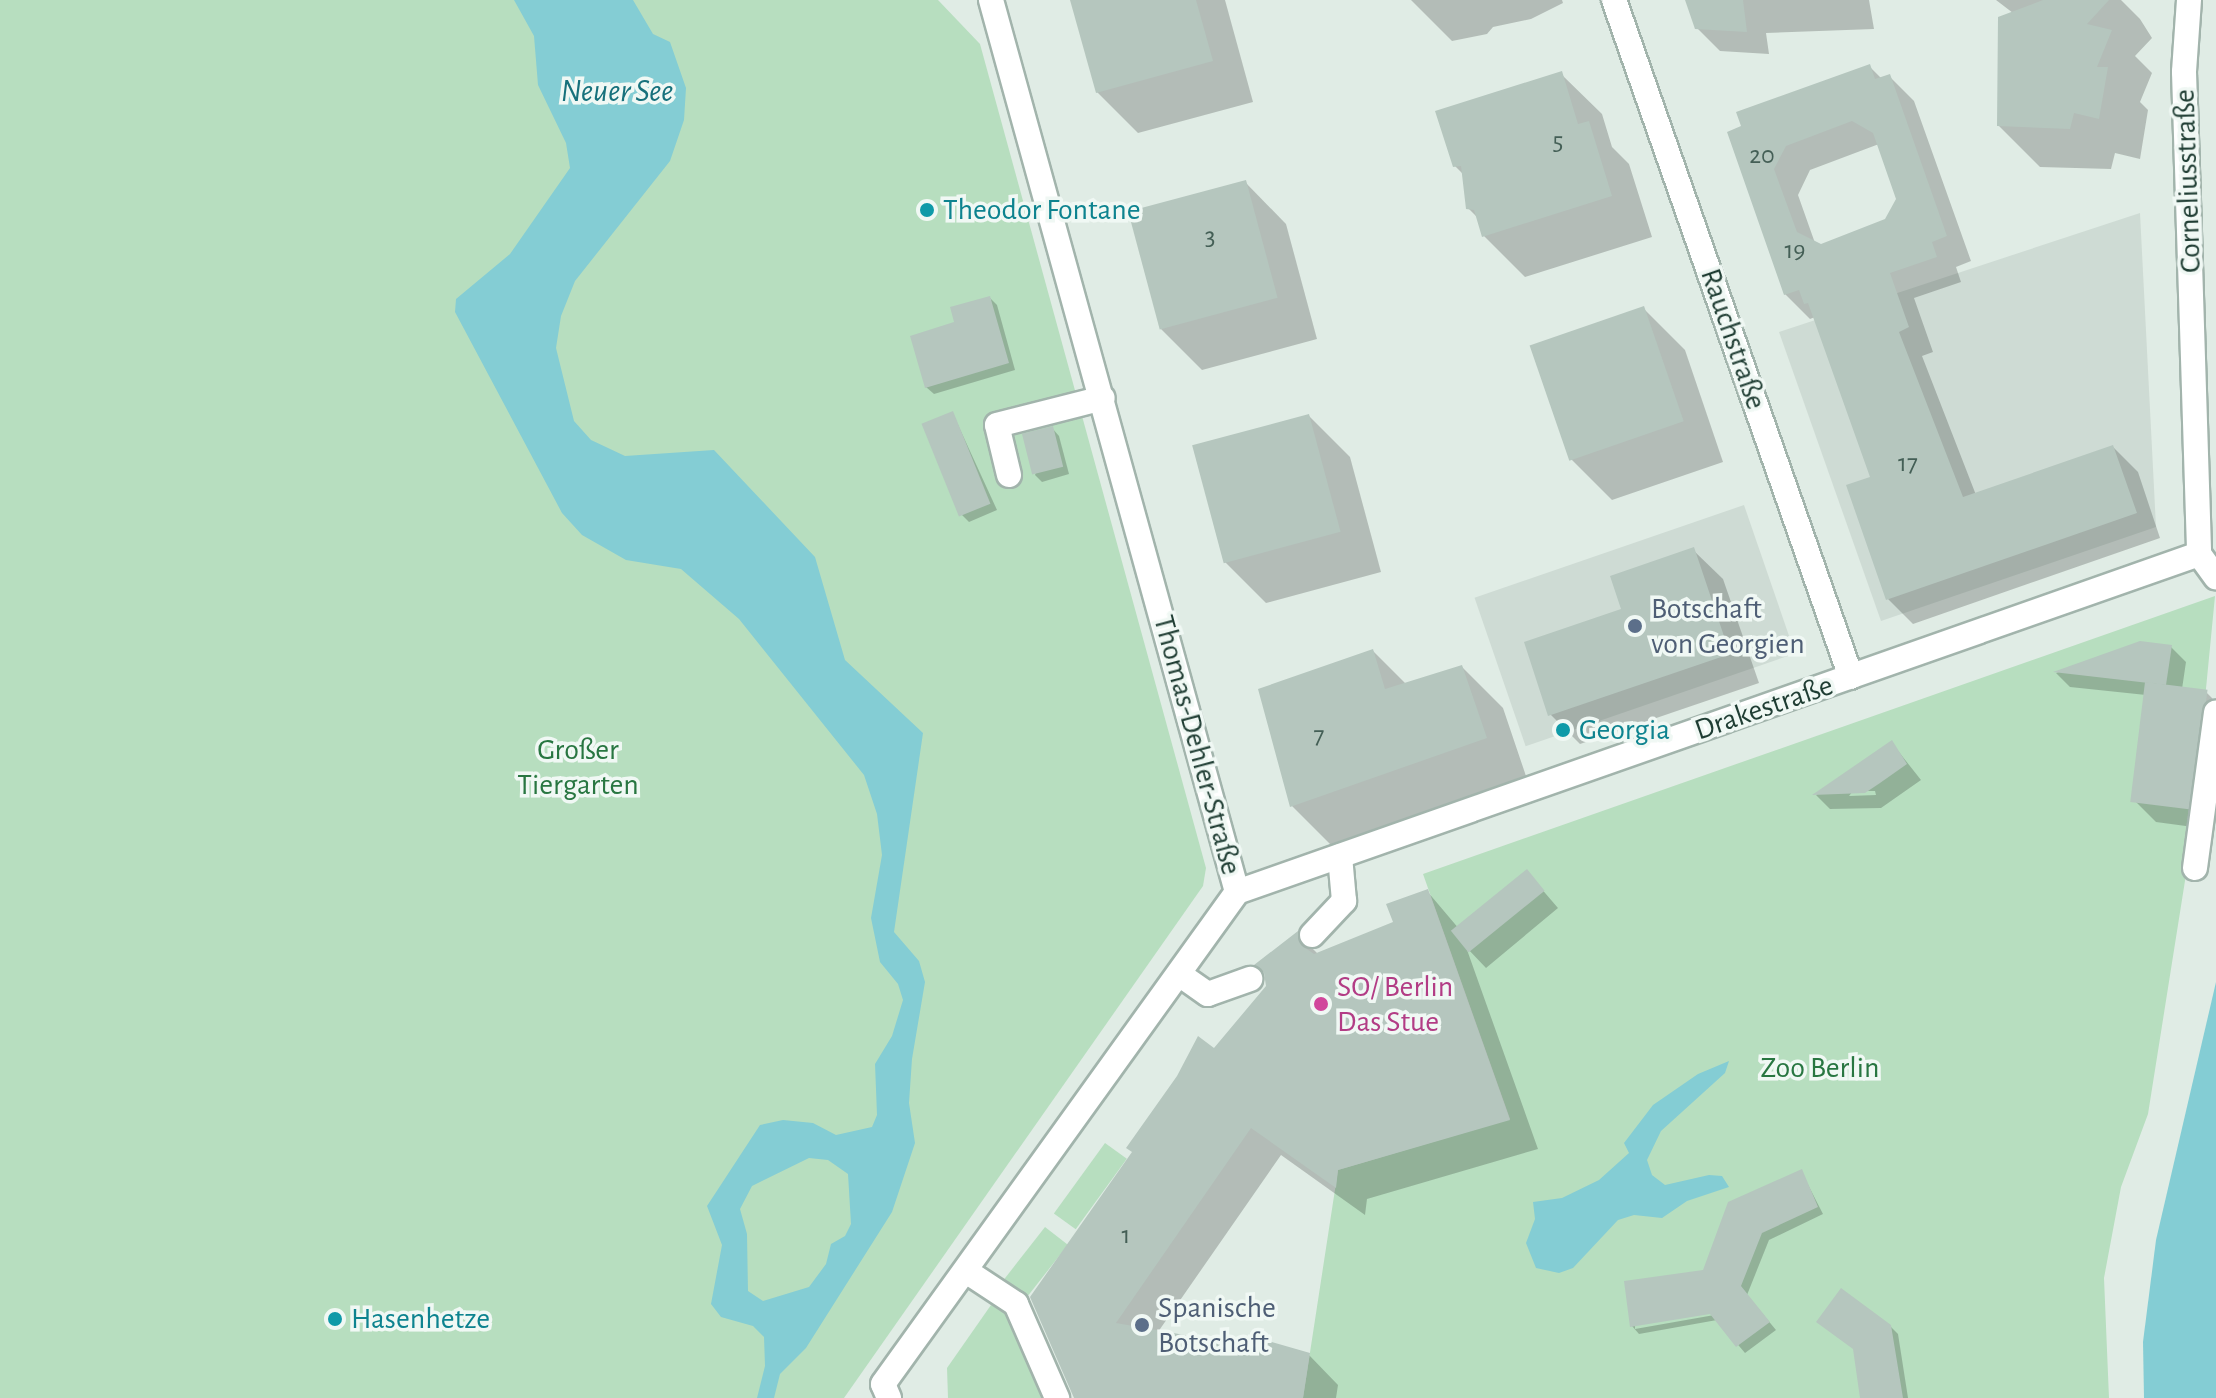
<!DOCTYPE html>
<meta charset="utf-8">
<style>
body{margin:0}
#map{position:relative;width:2216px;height:1398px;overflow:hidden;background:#e0ece5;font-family:"Alegreya Sans",sans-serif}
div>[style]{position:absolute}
.built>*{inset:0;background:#cedbd4;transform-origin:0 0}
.green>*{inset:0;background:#b7debf;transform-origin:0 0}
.water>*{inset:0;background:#84cdd4}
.shadow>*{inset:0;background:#0003}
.building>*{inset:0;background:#b5c6be;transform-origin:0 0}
.roads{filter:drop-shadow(2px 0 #a2b4ac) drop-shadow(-2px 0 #a2b4ac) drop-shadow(0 2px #a2b4ac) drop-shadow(0 -2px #a2b4ac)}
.minor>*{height:24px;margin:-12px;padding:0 12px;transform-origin:12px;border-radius:12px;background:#fff}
.dots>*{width:22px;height:22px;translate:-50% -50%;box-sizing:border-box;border:4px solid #f0f8f4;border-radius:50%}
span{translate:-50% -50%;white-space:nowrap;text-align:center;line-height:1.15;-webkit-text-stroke:7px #f0f8f4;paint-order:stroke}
.number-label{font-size:26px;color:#445f56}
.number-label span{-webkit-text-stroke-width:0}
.street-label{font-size:30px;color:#1f3d33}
.culture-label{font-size:30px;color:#0d838f}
.left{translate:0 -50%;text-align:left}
.service-label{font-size:30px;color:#4e5e75}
.park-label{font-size:30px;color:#287641}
.hotel-label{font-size:30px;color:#b23c85}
.water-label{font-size:32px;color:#17717c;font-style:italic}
</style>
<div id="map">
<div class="built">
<i style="clip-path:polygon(2140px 213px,2156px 527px,1881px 621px,1779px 332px)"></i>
<i style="left:1744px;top:505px;width:157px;height:285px;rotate:71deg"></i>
</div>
<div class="green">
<i style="clip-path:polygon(0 0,938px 0,980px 44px,1206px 868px,1203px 886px,844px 1398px,0 1398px)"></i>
<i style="clip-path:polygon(2215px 596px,2191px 843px,2148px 1114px,2121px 1187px,2104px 1278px,2109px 1398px,1303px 1398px,1338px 1170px,1510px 1119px,1423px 874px)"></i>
<i style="left:1105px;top:1143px;width:27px;height:87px;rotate:36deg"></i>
<i style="left:1045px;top:1227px;width:29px;height:66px;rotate:38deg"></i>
<i style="clip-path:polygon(991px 1305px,1004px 1311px,1042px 1398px,948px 1398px,947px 1368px)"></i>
</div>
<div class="water">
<i style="clip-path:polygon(evenodd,514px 0,633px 0,653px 34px,670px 42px,686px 88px,684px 120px,670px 161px,575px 281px,561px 316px,556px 348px,574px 421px,591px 440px,625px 456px,714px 450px,815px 557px,845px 660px,923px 733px,894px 932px,919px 961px,925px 982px,912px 1059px,909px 1103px,915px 1143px,892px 1212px,806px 1348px,780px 1374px,774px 1398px,757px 1398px,765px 1366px,764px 1337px,753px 1326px,721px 1317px,711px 1304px,722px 1245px,707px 1206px,760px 1125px,783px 1120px,813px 1123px,836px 1135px,872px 1127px,877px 1115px,875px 1064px,892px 1036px,903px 1000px,898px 984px,880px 962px,871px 918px,882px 855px,877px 814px,864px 775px,739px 619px,681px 569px,626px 560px,582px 535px,562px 513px,455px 312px,456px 299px,510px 254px,570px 168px,566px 143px,538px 85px,534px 36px,514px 0,809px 1158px,828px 1160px,848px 1174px,851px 1224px,845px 1236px,831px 1244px,826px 1264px,809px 1287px,763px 1301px,748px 1291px,747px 1234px,740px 1209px,752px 1186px,809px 1158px)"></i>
<i style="clip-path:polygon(2216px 982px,2216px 1398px,2144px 1398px,2143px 1342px,2156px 1240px)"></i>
<i style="clip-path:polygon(1729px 1061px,1725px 1073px,1661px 1131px,1647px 1160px,1652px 1175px,1665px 1185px,1709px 1175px,1722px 1176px,1729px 1187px,1687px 1201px,1662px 1218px,1634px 1215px,1618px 1220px,1573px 1268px,1559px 1273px,1536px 1268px,1526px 1243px,1535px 1219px,1533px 1202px,1562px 1198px,1599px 1180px,1629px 1153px,1624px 1143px,1653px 1105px,1698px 1074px)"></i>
</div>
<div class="shadow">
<i style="clip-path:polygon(1072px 0,1225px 0,1253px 102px,1138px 133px,1097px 92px)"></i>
<i style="clip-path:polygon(1411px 0,1562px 0,1563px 3px,1531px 19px,1493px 27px,1487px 34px,1452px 41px)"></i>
<i style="clip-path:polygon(1687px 0,1869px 0,1874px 29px,1766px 33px,1769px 54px,1720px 51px,1697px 28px)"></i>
<i style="clip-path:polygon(1996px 0,2121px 0,2140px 19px,2152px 38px,2135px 56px,2152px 73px,2140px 102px,2148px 110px,2140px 159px,2115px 153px,2111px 169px,2040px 167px,1999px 126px,2013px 13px)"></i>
<i style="clip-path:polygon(evenodd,1869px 66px,1882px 79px,1889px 76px,1914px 101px,1971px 261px,1956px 267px,1961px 282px,1914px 298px,1933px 352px,1922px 356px,1976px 495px,2113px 447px,2138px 472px,2160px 538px,1913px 624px,1888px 599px,1872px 478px,1815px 317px,1810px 319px,1785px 294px,1729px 133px,1869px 66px,1879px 144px,1898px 199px,1887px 221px,1821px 246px,1815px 243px,1798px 195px,1810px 170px,1879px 144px)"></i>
<i style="clip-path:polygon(1561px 74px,1602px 114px,1612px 147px,1629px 164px,1652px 237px,1525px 277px,1484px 236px,1479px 219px,1468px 208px,1464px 175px,1455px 166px)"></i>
<i style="clip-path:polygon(1245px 182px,1286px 224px,1317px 339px,1202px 370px,1161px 329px)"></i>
<i style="clip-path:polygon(990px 298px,997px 305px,1015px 370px,934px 394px,926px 387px,957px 324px)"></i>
<i style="clip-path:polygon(1644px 309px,1685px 350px,1723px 462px,1612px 500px,1571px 459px,1533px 348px)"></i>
<i style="clip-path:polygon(953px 414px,997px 510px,969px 522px,962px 515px)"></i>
<i style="clip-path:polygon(1309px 416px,1350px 457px,1381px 572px,1266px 603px,1225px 562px)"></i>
<i style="clip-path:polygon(1052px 428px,1059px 436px,1069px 474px,1042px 482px,1035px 475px)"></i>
<i style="clip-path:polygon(1693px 550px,1723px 579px,1759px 683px,1580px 744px,1550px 714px,1623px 610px)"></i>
<i style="clip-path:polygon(2140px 643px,2171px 647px,2186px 662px,2182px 689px,2206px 692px,2216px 702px,2208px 829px,2156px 822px,2135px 801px,2146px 695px,2070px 687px,2056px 673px)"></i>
<i style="clip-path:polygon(1373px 651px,1406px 684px,1462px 667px,1503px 708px,1527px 779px,1333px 847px,1292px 806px)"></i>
<i style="clip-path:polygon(evenodd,1891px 742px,1921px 780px,1881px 808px,1830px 809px,1816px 795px,1891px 742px,1853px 791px,1875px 791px,1876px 795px,1849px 796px,1853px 791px)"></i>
<i style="clip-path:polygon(1527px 872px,1558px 908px,1486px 968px,1466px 947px,1538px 1149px,1367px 1199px,1365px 1215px,1281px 1155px,1158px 1332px,1309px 1355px,1338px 1385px,1336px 1398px,1076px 1398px,1215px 1050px,1268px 987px,1297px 933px,1318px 954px,1395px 923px,1427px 891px,1460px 930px)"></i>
<i style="clip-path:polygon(evenodd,1801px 1171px,1823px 1214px,1769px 1240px,1747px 1295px,1776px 1330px,1745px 1353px,1717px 1320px,1639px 1334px,1632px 1326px,1704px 1271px,1801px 1171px,1719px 1310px,1720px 1314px,1635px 1329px,1635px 1324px,1719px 1310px)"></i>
<i style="clip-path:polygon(1890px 1326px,1898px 1334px,1908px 1398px,1862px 1398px,1855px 1350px)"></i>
</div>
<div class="building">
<i style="clip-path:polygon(1070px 0,1196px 0,1213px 61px,1096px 93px)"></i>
<i style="clip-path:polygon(1685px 0,1743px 0,1747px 32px,1695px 29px)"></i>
<i style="clip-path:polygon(2043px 0,2109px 0,2087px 24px,2112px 30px,2097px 67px,2108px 67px,2099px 119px,2074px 113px,2070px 129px,1997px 126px,1998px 17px)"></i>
<i style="clip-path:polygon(evenodd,1870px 64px,1875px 79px,1890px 74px,1947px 236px,1932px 242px,1937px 257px,1890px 273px,1909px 327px,1899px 332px,1963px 497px,2113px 445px,2137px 513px,1886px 600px,1846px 485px,1870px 477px,1808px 303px,1804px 304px,1799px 290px,1784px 295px,1727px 132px,1741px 126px,1736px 112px,1870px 64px,1852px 121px,1873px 133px,1896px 199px,1885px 219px,1821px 244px,1797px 232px,1774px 169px,1786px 146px,1852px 121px)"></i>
<i style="clip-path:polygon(1562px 71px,1578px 124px,1589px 121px,1612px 196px,1482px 237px,1474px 210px,1466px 209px,1461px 166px,1453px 167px,1435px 111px)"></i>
<i style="left:1246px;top:180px;width:122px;height:122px;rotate:75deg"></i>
<i style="clip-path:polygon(990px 296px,1009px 363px,925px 388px,910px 336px,954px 322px,950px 307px)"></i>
<i style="left:1644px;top:306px;width:122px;height:121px;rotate:71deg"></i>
<i style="left:953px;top:411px;width:100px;height:34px;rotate:68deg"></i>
<i style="left:1309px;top:414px;width:122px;height:121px;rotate:75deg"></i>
<i style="left:1053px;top:426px;width:42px;height:32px;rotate:76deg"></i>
<i style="clip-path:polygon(1694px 547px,1730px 654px,1548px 716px,1524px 642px,1621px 609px,1610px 576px)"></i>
<i style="clip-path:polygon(2140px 641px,2172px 645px,2166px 685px,2053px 672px)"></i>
<i style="clip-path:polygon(1373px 649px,1385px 689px,1462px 665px,1487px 738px,1290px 807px,1258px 689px)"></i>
<i style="left:2145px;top:682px;width:63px;height:121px;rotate:7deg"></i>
<i style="clip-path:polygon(1892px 740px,1907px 764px,1880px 783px,1865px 793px,1812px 795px)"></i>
<i style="left:1527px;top:869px;width:28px;height:98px;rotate:51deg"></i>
<i style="clip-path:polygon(1428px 889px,1510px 1120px,1338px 1170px,1336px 1188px,1251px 1128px,1116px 1323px,1259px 1348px,1261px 1339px,1310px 1353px,1303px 1398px,1074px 1398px,1030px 1297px,1132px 1152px,1126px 1148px,1177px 1076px,1198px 1036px,1214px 1048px,1266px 986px,1264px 973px,1254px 965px,1298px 931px,1301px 945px,1314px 954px,1393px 922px,1386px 904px)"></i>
<i style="clip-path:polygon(1802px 1169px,1818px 1207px,1762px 1233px,1741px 1286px,1770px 1322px,1736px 1347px,1710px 1314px,1630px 1327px,1624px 1281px,1703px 1270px,1728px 1202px)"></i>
<i style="clip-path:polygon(1841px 1288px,1891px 1325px,1903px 1398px,1860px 1398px,1853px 1349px,1816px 1322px)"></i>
</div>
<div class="roads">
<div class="minor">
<i style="left:991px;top:0;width:925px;rotate:74.58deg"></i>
<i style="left:1614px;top:0;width:717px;rotate:70.71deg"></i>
<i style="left:2189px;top:0;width:72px;rotate:94deg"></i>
<i style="left:2184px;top:72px;width:482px;rotate:88.2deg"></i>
<i style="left:1009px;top:475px;width:51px;rotate:-103.5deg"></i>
<i style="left:997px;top:425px;width:109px;rotate:-14.3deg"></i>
<i style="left:2199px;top:554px;width:29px;rotate:54deg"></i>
<i style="left:2195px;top:868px;width:157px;rotate:-82.3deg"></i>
<i style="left:1237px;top:892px;width:1020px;rotate:-19.36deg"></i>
<i style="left:1312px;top:935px;width:47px;rotate:-46.7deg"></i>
<i style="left:1344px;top:901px;width:45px;rotate:-95.1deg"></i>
<i style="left:1179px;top:974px;width:35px;rotate:35deg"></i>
<i style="left:1208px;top:994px;width:45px;rotate:-19.7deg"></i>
<i style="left:966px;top:1271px;width:60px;rotate:33.4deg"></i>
<i style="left:1016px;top:1304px;width:103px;rotate:66.4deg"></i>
<i style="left:889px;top:1398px;width:15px;rotate:-113deg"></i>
<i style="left:883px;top:1384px;width:606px;rotate:-54.26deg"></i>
</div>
</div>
<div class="dots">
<i style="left:927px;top:210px;background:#0f9aa8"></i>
<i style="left:1635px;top:626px;background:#5c6f8a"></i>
<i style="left:1563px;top:730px;background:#0f9aa8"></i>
<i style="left:1321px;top:1004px;background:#d1479c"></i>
<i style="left:335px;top:1319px;background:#0f9aa8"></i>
<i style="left:1142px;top:1325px;background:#5c6f8a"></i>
</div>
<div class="number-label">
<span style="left:1558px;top:142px">5</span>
<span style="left:1762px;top:156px">20</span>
<span style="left:1210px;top:238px">3</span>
<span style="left:1795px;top:251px">19</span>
<span style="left:1908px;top:464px">17</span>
<span style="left:1319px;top:736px">7</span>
<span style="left:1126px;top:1236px">1</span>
</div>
<div class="street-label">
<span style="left:2188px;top:181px;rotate:-92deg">Corneliusstraße</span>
<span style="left:1733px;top:339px;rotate:71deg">Rauchstraße</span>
<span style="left:1764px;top:708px;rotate:-19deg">Drakestraße</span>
<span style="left:1197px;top:745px;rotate:75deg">Thomas-Dehler-Straße</span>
</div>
<div class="culture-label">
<span class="left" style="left:943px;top:210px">Theodor Fontane</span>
<span class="left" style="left:1579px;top:730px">Georgia</span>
<span class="left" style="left:351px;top:1319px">Hasenhetze</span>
</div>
<div class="service-label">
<span class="left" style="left:1651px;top:626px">Botschaft<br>von Georgien</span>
<span class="left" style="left:1158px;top:1325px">Spanische<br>Botschaft</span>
</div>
<div class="park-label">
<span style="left:578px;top:767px">Großer<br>Tiergarten</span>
<span style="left:1820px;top:1068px">Zoo Berlin</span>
</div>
<div class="hotel-label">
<span class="left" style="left:1337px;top:1004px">SO/ Berlin<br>Das Stue</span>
</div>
<div class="water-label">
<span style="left:617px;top:91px">Neuer See</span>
</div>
</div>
